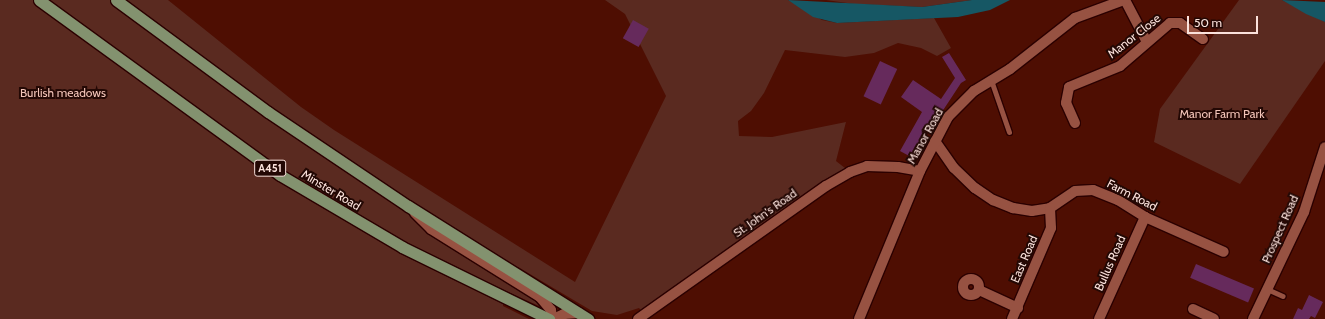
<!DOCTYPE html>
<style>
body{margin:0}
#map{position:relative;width:1325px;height:319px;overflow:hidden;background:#4e0e02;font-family:Cabin,sans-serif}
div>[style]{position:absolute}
.green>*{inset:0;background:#5a2a20}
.water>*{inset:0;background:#165764}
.building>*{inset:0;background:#662a5c;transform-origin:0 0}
.roads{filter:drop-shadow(1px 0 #2b0000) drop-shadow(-1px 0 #2b0000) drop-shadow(0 1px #2b0000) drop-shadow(0 -1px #2b0000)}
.service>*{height:5px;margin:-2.5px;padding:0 2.5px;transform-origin:2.5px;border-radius:2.5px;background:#975242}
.minor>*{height:10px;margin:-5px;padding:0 5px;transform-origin:5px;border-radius:5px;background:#975242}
.minor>.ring{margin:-5px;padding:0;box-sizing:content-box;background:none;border:10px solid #975242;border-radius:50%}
.primary>*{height:11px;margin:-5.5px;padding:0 5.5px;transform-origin:5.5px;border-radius:5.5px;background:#83926f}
span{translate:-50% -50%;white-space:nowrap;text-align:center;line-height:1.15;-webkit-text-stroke:4px #230804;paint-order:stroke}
.shield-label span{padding:1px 3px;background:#230804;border:1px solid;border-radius:3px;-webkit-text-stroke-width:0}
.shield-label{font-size:11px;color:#fbe2dc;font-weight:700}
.street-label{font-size:12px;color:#fbe2dc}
.park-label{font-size:12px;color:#f4c5b9}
.scale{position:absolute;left:1187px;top:16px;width:71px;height:18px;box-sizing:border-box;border:2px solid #fbe2dc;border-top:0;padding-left:5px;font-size:12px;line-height:14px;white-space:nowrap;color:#fbe2dc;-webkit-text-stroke:3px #230804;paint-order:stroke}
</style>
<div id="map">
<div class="green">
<i style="clip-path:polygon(0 0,168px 0,301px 107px,334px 130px,575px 282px,666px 96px,625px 14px,605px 0,788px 0,822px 20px,837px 23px,934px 18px,951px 48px,937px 56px,921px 48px,898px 43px,874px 53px,845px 57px,785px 50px,764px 93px,751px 111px,738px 121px,739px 136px,772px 137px,846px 122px,836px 161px,850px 172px,644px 314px,639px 308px,617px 315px,592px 311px,518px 267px,513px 272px,539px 306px,508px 292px,504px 298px,503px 306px,529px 319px,0 319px)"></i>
<i style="clip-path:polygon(826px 0,972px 0,922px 7px,854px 4px)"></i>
<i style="clip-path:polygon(1239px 0,1282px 0,1325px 22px,1325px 61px,1240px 184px,1154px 142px,1160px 109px)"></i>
</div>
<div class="water">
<i style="clip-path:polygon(788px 0,922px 7px,972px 0,1010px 0,990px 10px,958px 17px,837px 23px,813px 17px)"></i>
<i style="clip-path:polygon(1282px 0,1325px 2px,1325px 22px,1306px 14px)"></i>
</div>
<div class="building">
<i style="left:633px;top:20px;width:18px;height:21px;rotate:29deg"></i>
<i style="clip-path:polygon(949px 53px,966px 80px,961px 83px,936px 121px,932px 119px,911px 157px,900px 151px,922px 112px,901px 97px,913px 80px,941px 99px,955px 78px,942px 57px)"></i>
<i style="left:880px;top:61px;width:19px;height:39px;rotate:25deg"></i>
<i style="left:1196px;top:264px;width:63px;height:15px;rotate:23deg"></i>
<i style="clip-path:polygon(1309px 295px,1323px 302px,1315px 318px,1311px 316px,1309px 319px,1293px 319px,1298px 308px,1302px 310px)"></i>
</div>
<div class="roads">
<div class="service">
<i style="left:991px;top:80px;width:55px;rotate:70.9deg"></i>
<i style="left:1267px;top:289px;width:17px;rotate:24deg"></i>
</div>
<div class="minor">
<i style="left:1125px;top:0;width:47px;rotate:62.4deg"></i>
<i style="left:1075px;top:123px;width:22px;rotate:-114deg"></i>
<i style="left:1066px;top:103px;width:16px;rotate:-79deg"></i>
<i style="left:1069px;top:87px;width:55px;rotate:-22.4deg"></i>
<i style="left:1120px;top:66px;width:66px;rotate:-40.7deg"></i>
<i style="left:1170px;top:23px;width:10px"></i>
<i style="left:1180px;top:23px;width:28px;rotate:35deg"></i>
<i style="left:935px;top:141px;width:33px;rotate:55deg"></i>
<i style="left:954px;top:168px;width:29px;rotate:44deg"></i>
<i style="left:975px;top:188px;width:22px;rotate:34deg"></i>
<i style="left:993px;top:200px;width:22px;rotate:22deg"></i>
<i style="left:1013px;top:208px;width:19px;rotate:9deg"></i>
<i style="left:1032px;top:211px;width:18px;rotate:-9deg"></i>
<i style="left:1050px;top:208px;width:30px;rotate:-34deg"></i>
<i style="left:1075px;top:191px;width:18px;rotate:-3deg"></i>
<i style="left:1093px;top:190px;width:27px;rotate:22deg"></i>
<i style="left:1118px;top:200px;width:32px;rotate:32deg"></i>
<i style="left:1145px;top:217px;width:86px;rotate:23.9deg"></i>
<i style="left:415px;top:213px;width:23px;rotate:45deg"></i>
<i style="left:431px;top:229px;width:128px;rotate:32deg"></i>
<i style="left:540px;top:297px;width:17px;rotate:50deg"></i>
<i style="left:551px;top:310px;width:9px;rotate:84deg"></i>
<i class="ring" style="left:963px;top:279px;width:6px;height:6px"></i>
<i style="left:979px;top:290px;width:43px;rotate:24.8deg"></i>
<i style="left:1193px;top:309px;width:23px;rotate:25deg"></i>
<i style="left:553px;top:319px;width:12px;rotate:-24deg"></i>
<i style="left:564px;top:314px;width:15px;rotate:-4deg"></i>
<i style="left:638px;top:319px;width:230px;rotate:-35.3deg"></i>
<i style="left:826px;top:186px;width:28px;rotate:-30deg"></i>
<i style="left:850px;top:172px;width:18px;rotate:-19deg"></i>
<i style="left:867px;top:166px;width:31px;rotate:2deg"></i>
<i style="left:898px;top:167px;width:22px;rotate:10deg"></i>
<i style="left:859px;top:319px;width:160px;rotate:-67.6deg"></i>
<i style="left:920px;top:171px;width:61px;rotate:-62.6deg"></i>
<i style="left:948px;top:117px;width:37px;rotate:-45deg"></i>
<i style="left:974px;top:91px;width:42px;rotate:-31.4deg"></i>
<i style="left:1010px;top:69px;width:83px;rotate:-38.1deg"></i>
<i style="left:1075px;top:18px;width:52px;rotate:-20.2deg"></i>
<i style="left:1012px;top:319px;width:99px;rotate:-66.8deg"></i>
<i style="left:1051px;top:228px;width:20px;rotate:-93deg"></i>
<i style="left:1099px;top:319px;width:112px;rotate:-65.7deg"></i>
<i style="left:1253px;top:319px;width:119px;rotate:-64.5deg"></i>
<i style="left:1304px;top:212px;width:68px;rotate:-72.1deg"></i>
</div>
<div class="primary">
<i style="left:39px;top:0;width:298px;rotate:36deg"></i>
<i style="left:280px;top:175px;width:142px;rotate:30.5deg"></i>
<i style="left:402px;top:247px;width:164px;rotate:26.1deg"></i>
<i style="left:116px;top:0;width:189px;rotate:36.4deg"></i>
<i style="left:268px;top:112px;width:169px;rotate:33.9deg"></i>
<i style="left:408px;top:206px;width:213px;rotate:32.1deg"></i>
</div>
</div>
<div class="shield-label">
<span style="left:270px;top:168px">A451</span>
</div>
<div class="street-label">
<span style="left:1134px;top:36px;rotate:-38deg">Manor Close</span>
<span style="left:925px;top:136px;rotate:-61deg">Manor Road</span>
<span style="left:331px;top:190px;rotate:31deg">Minster Road</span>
<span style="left:1132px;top:195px;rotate:27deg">Farm Road</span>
<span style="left:765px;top:213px;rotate:-35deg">St. John's Road</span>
<span style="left:1280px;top:229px;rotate:-66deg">Prospect Road</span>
<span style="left:1024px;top:259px;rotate:-67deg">East Road</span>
<span style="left:1110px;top:263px;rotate:-66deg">Bullus Road</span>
</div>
<div class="park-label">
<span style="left:63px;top:93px">Burlish meadows</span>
<span style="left:1222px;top:114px">Manor Farm Park</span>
</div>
<div class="scale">50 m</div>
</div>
